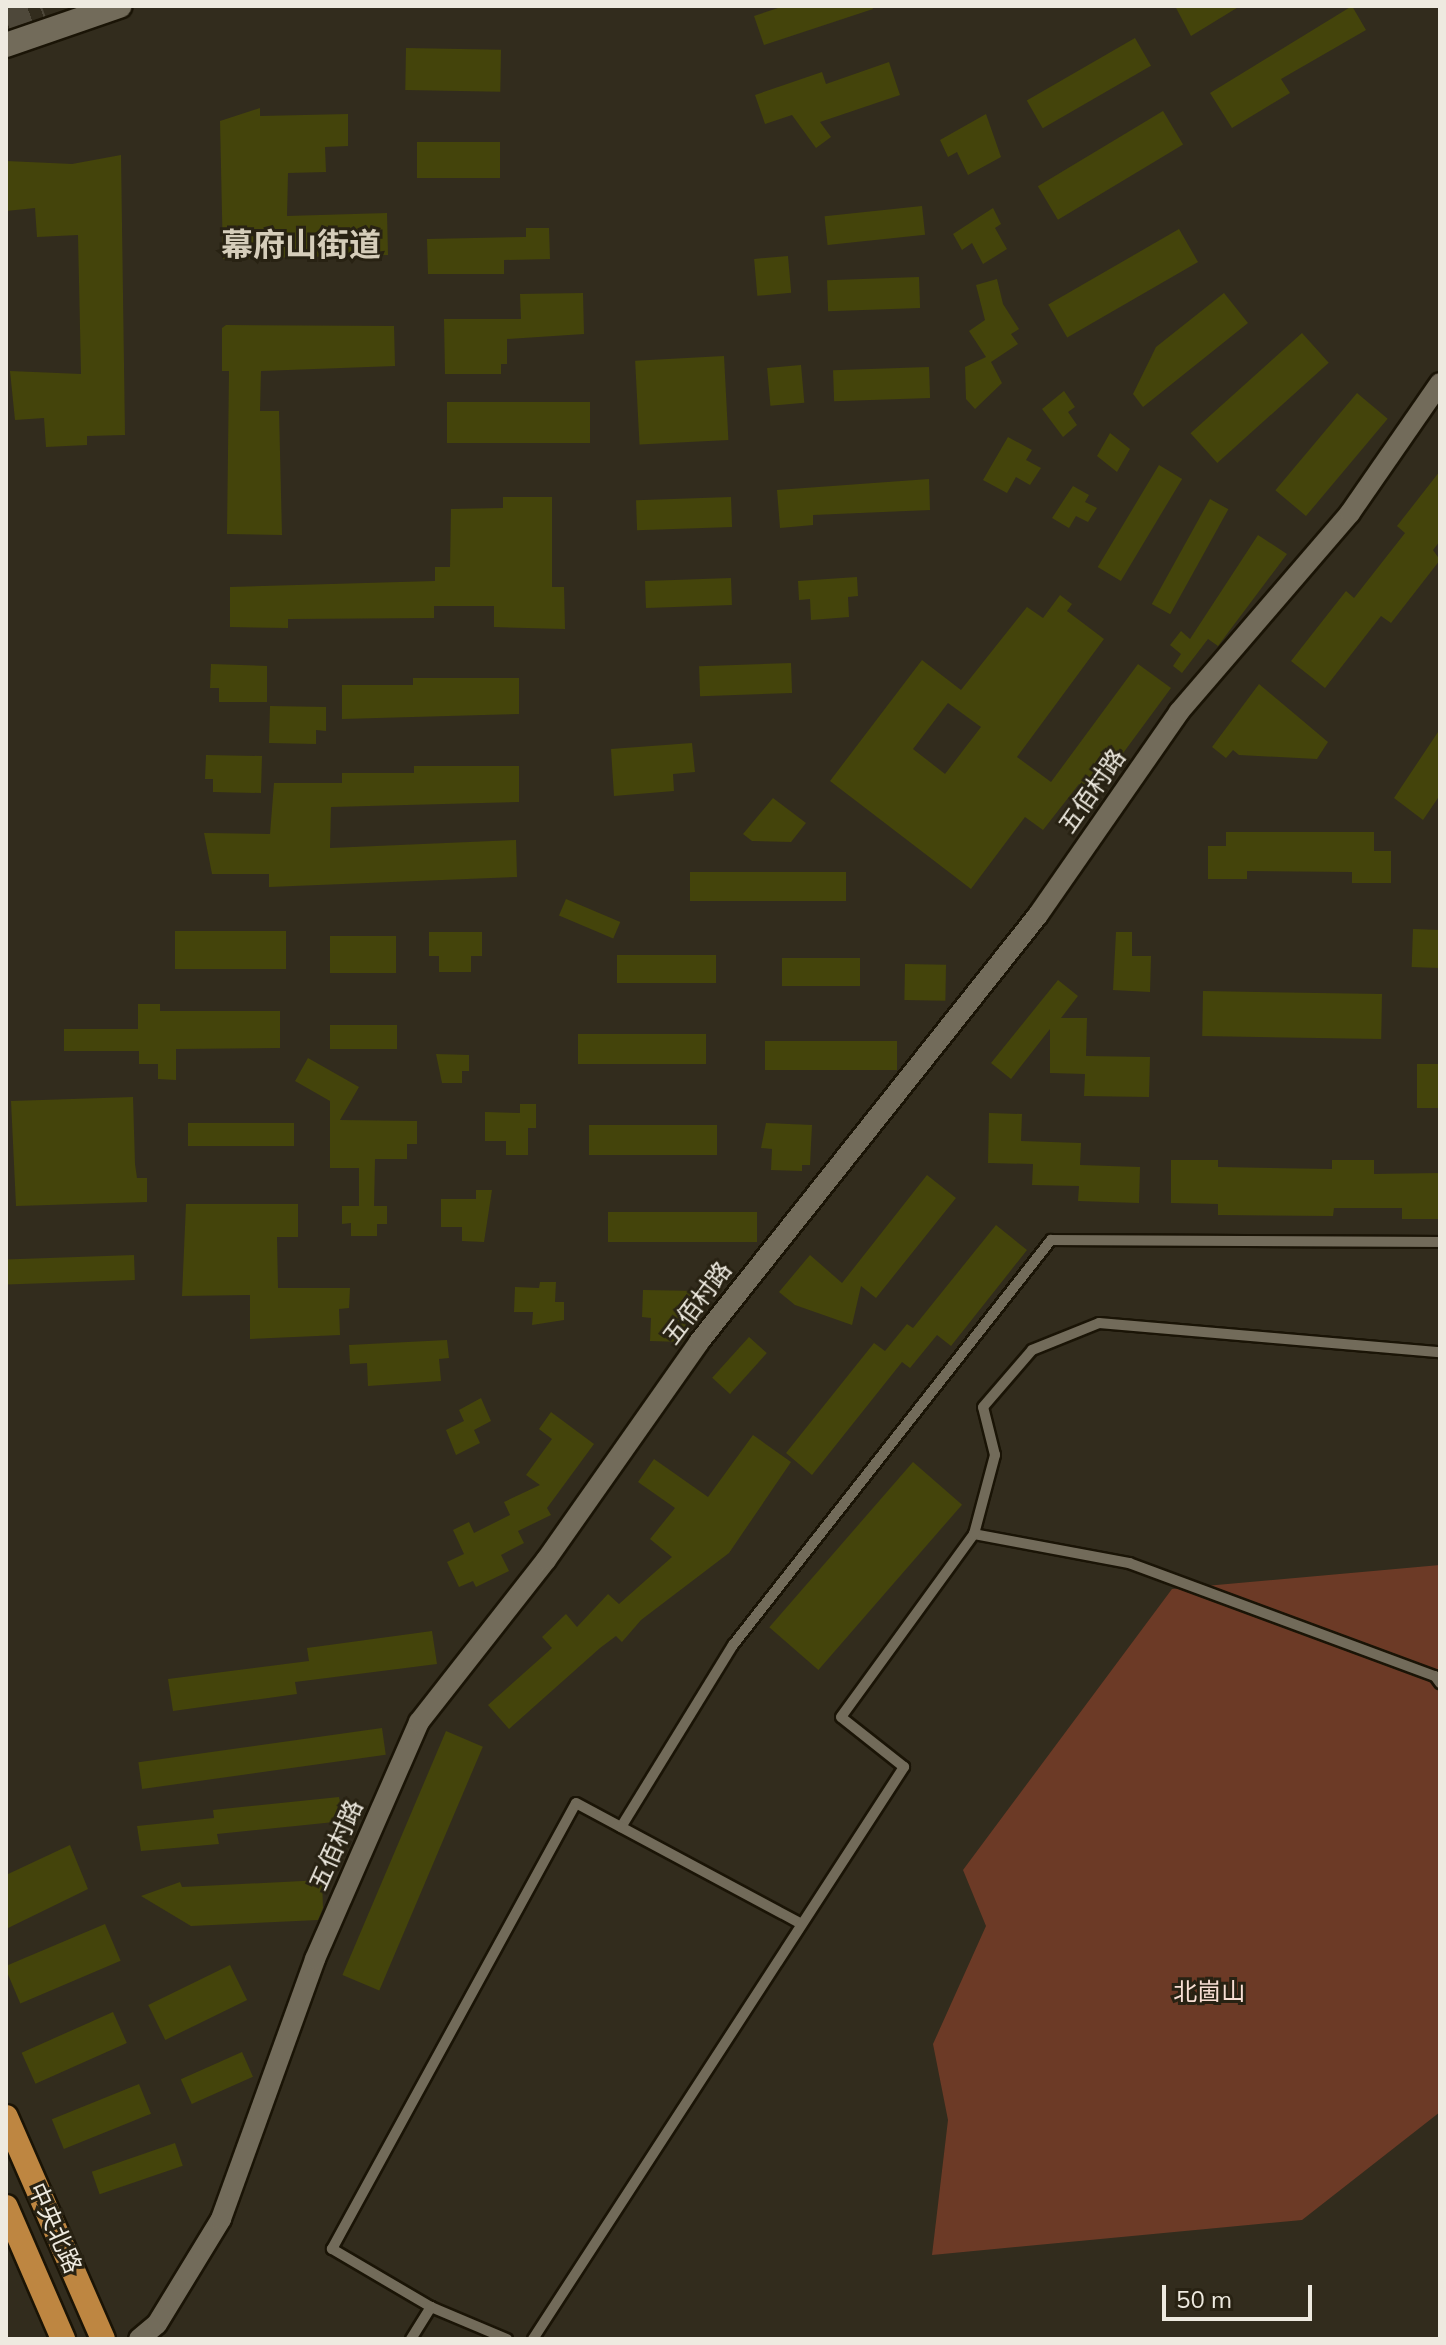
<!DOCTYPE html>
<meta charset="utf-8">
<style>
body{margin:0}
#map{position:relative;width:1446px;height:2345px;overflow:hidden;background:#322c1d;font-family:Mulish,"Noto Sans SC",sans-serif}
div>[style]{position:absolute}
.green>*{inset:0;background:#6c3a26}
.building>*{inset:0;background:#44440b;transform-origin:0 0}
.highway-tunnel>*{height:24px;margin-top:-12px;transform-origin:0;background:repeating-linear-gradient(90deg,#4e483a 0 24px,transparent 0 36px)}
.roads{filter:drop-shadow(2px 0 #1a1406) drop-shadow(-2px 0 #1a1406) drop-shadow(0 2px #1a1406) drop-shadow(0 -2px #1a1406)}
.lane>*{height:10px;margin:-5px;padding:0 5px;transform-origin:5px;border-radius:5px;background:#726b5a}
.street>*{height:20px;margin:-10px;padding:0 10px;transform-origin:10px;border-radius:10px;background:#726b5a}
.secondary>*{height:24px;margin:-12px;padding:0 12px;transform-origin:12px;border-radius:12px;background:#726b5a}
.primary>*{height:24px;margin:-12px;padding:0 12px;transform-origin:12px;border-radius:12px;background:#be8641}
span{translate:-50% -50%;white-space:nowrap;text-align:center;line-height:1.15;-webkit-text-stroke:6px #282213;paint-order:stroke}
.street-label{font-size:24px;color:#eeeae0}
.park-label{font-size:24px;color:#f7ded4}
.district-label{font-size:32px;color:#d5cdba;font-weight:700}
.frame{position:absolute;inset:0;border:8px solid #eeeae0;pointer-events:none}
.scale{position:absolute;left:1162px;top:2285px;width:150px;height:36px;box-sizing:border-box;border:4px solid #eeeae0;border-top:0;padding-left:10px;font-size:24px;line-height:28px;white-space:nowrap;color:#eeeae0;-webkit-text-stroke:6px #282213;paint-order:stroke}
</style>
<div id="map">
<div class="green">
<i style="clip-path:polygon(1440px 1565px,1440px 2112px,1302px 2220px,932px 2255px,948px 2120px,933px 2044px,986px 1926px,963px 1870px,1172px 1589px)"></i>
</div>
<div class="building">
<i style="clip-path:polygon(784px 6px,872px 6px,873px 9px,764px 45px,754px 16px)"></i>
<i style="clip-path:polygon(1175px 6px,1240px 6px,1191px 36px)"></i>
<i style="clip-path:polygon(1352px 6px,1366px 30px,1281px 79px,1290px 93px,1232px 128px,1210px 93px)"></i>
<i style="left:1135px;top:38px;width:32px;height:125px;rotate:60deg"></i>
<i style="left:406px;top:48px;width:95px;height:42px;rotate:1deg"></i>
<i style="clip-path:polygon(889px 62px,900px 95px,820px 122px,831px 137px,816px 148px,792px 115px,765px 124px,755px 95px,822px 72px,826px 84px)"></i>
<i style="clip-path:polygon(260px 108px,260px 116px,348px 114px,348px 146px,325px 147px,326px 172px,288px 173px,287px 216px,387px 213px,388px 255px,223px 259px,220px 121px)"></i>
<i style="left:1163px;top:111px;width:39px;height:146px;rotate:59deg"></i>
<i style="clip-path:polygon(986px 114px,1001px 157px,968px 175px,957px 152px,948px 157px,940px 140px)"></i>
<i style="left:500px;top:142px;width:36px;height:83px;rotate:90deg"></i>
<i style="clip-path:polygon(121px 155px,125px 435px,87px 436px,87px 445px,46px 447px,44px 418px,15px 420px,10px 371px,81px 374px,78px 235px,37px 237px,35px 208px,6px 211px,6px 161px,72px 164px)"></i>
<i style="left:922px;top:206px;width:29px;height:98px;rotate:84deg"></i>
<i style="clip-path:polygon(993px 208px,1001px 224px,995px 228px,1007px 249px,983px 264px,972px 243px,962px 250px,953px 234px)"></i>
<i style="clip-path:polygon(526px 228px,549px 228px,550px 259px,504px 260px,504px 274px,428px 274px,427px 239px,526px 237px)"></i>
<i style="left:1179px;top:229px;width:38px;height:151px;rotate:60deg"></i>
<i style="left:788px;top:256px;width:37px;height:34px;rotate:85deg"></i>
<i style="left:919px;top:277px;width:31px;height:92px;rotate:88deg"></i>
<i style="clip-path:polygon(997px 279px,1003px 304px,1019px 329px,1011px 334px,1018px 344px,991px 362px,1002px 383px,975px 409px,966px 399px,965px 367px,986px 357px,969px 331px,985px 320px,976px 285px)"></i>
<i style="clip-path:polygon(583px 293px,584px 334px,507px 339px,507px 364px,501px 364px,501px 374px,445px 374px,444px 319px,521px 319px,520px 294px)"></i>
<i style="clip-path:polygon(1224px 293px,1248px 323px,1143px 407px,1133px 394px,1156px 347px)"></i>
<i style="clip-path:polygon(226px 325px,394px 326px,395px 366px,261px 371px,260px 411px,279px 411px,282px 535px,227px 534px,229px 371px,222px 371px,222px 328px)"></i>
<i style="left:1302px;top:333px;width:40px;height:150px;rotate:48deg"></i>
<i style="left:724px;top:356px;width:84px;height:89px;rotate:87deg"></i>
<i style="left:801px;top:365px;width:38px;height:34px;rotate:85deg"></i>
<i style="left:929px;top:367px;width:31px;height:96px;rotate:88deg"></i>
<i style="clip-path:polygon(1064px 391px,1075px 407px,1068px 412px,1077px 425px,1063px 437px,1042px 409px)"></i>
<i style="left:1357px;top:393px;width:40px;height:127px;rotate:40deg"></i>
<i style="left:590px;top:402px;width:41px;height:143px;rotate:90deg"></i>
<i style="clip-path:polygon(1110px 433px,1130px 449px,1117px 472px,1097px 456px)"></i>
<i style="clip-path:polygon(1008px 437px,1032px 450px,1026px 460px,1041px 468px,1030px 485px,1016px 477px,1007px 493px,983px 480px)"></i>
<i style="left:1159px;top:465px;width:27px;height:119px;rotate:31deg"></i>
<i style="clip-path:polygon(1440px 471px,1440px 541px,1433px 550px,1440px 560px,1391px 623px,1381px 616px,1325px 688px,1291px 661px,1346px 591px,1354px 598px,1405px 533px,1397px 526px)"></i>
<i style="clip-path:polygon(929px 479px,930px 510px,813px 515px,813px 525px,780px 528px,777px 490px)"></i>
<i style="clip-path:polygon(1073px 486px,1089px 495px,1085px 502px,1097px 508px,1088px 522px,1076px 516px,1069px 528px,1052px 518px)"></i>
<i style="clip-path:polygon(503px 497px,552px 497px,552px 587px,564px 587px,565px 629px,494px 627px,494px 606px,434px 606px,434px 618px,288px 619px,288px 628px,230px 627px,230px 587px,435px 581px,435px 567px,450px 567px,451px 509px,503px 508px)"></i>
<i style="left:731px;top:497px;width:30px;height:95px;rotate:88deg"></i>
<i style="left:1210px;top:499px;width:21px;height:120px;rotate:29deg"></i>
<i style="clip-path:polygon(1258px 535px,1287px 554px,1218px 646px,1208px 639px,1182px 673px,1173px 666px,1181px 654px,1170px 645px,1181px 631px,1190px 639px)"></i>
<i style="clip-path:polygon(857px 577px,858px 596px,848px 597px,849px 617px,811px 620px,810px 599px,799px 600px,798px 581px)"></i>
<i style="left:731px;top:578px;width:27px;height:86px;rotate:88deg"></i>
<i style="clip-path:polygon(evenodd,1060px 595px,1072px 604px,1067px 611px,1104px 639px,1017px 757px,1051px 782px,1138px 664px,1171px 688px,1093px 794px,1079px 784px,1043px 830px,1025px 817px,971px 889px,830px 781px,922px 660px,961px 690px,1027px 607px,1043px 618px,1060px 595px,948px 703px,981px 727px,945px 774px,913px 749px,948px 703px)"></i>
<i style="left:791px;top:663px;width:30px;height:92px;rotate:88deg"></i>
<i style="clip-path:polygon(211px 664px,267px 666px,267px 702px,219px 702px,219px 688px,210px 688px)"></i>
<i style="clip-path:polygon(413px 678px,519px 678px,519px 714px,342px 719px,342px 685px,413px 685px)"></i>
<i style="clip-path:polygon(1259px 684px,1328px 742px,1317px 759px,1239px 755px,1233px 750px,1226px 758px,1212px 747px)"></i>
<i style="clip-path:polygon(270px 706px,326px 707px,326px 731px,316px 730px,316px 744px,269px 743px)"></i>
<i style="clip-path:polygon(1440px 729px,1440px 795px,1423px 820px,1394px 798px)"></i>
<i style="clip-path:polygon(692px 743px,695px 772px,673px 774px,674px 791px,614px 796px,611px 749px)"></i>
<i style="clip-path:polygon(206px 755px,262px 756px,261px 793px,213px 792px,213px 779px,205px 779px)"></i>
<i style="clip-path:polygon(414px 766px,519px 766px,519px 802px,331px 807px,330px 848px,516px 840px,517px 877px,269px 887px,269px 874px,212px 874px,204px 833px,270px 834px,274px 783px,342px 783px,342px 773px,414px 773px)"></i>
<i style="clip-path:polygon(773px 798px,806px 823px,791px 842px,752px 841px,743px 834px)"></i>
<i style="clip-path:polygon(1226px 832px,1374px 832px,1374px 851px,1391px 851px,1391px 883px,1352px 883px,1352px 872px,1247px 871px,1247px 879px,1208px 879px,1208px 846px,1226px 846px)"></i>
<i style="left:846px;top:872px;width:29px;height:156px;rotate:90deg"></i>
<i style="left:566px;top:899px;width:59px;height:18px;rotate:23deg"></i>
<i style="left:1413px;top:929px;width:27px;height:38px;rotate:2deg"></i>
<i style="left:286px;top:931px;width:38px;height:111px;rotate:90deg"></i>
<i style="clip-path:polygon(429px 932px,482px 932px,482px 956px,471px 956px,471px 972px,439px 972px,439px 956px,429px 956px)"></i>
<i style="clip-path:polygon(1116px 932px,1132px 932px,1132px 956px,1151px 956px,1150px 992px,1113px 990px)"></i>
<i style="left:330px;top:936px;width:66px;height:37px"></i>
<i style="left:617px;top:955px;width:99px;height:28px"></i>
<i style="left:782px;top:958px;width:78px;height:28px"></i>
<i style="left:905px;top:964px;width:41px;height:36px;rotate:1deg"></i>
<i style="clip-path:polygon(1058px 980px,1078px 996px,1061px 1018px,1087px 1018px,1086px 1056px,1150px 1057px,1149px 1097px,1084px 1096px,1085px 1074px,1050px 1073px,1050px 1029px,1011px 1079px,991px 1063px)"></i>
<i style="left:1203px;top:991px;width:179px;height:45px;rotate:1deg"></i>
<i style="clip-path:polygon(138px 1004px,160px 1004px,160px 1011px,280px 1011px,280px 1048px,176px 1049px,176px 1080px,158px 1079px,158px 1064px,139px 1064px,139px 1051px,64px 1051px,64px 1029px,138px 1029px)"></i>
<i style="left:330px;top:1025px;width:67px;height:24px"></i>
<i style="left:578px;top:1034px;width:128px;height:30px"></i>
<i style="left:897px;top:1041px;width:29px;height:132px;rotate:90deg"></i>
<i style="clip-path:polygon(436px 1054px,469px 1055px,469px 1071px,462px 1071px,462px 1083px,442px 1083px)"></i>
<i style="clip-path:polygon(308px 1058px,359px 1087px,340px 1120px,417px 1121px,417px 1144px,407px 1144px,407px 1159px,375px 1159px,374px 1206px,387px 1206px,387px 1224px,377px 1224px,377px 1236px,351px 1236px,351px 1223px,342px 1224px,342px 1206px,359px 1206px,359px 1168px,330px 1168px,330px 1101px,295px 1081px)"></i>
<i style="left:1417px;top:1064px;width:23px;height:44px"></i>
<i style="clip-path:polygon(133px 1097px,135px 1164px,137px 1178px,147px 1178px,147px 1202px,16px 1206px,11px 1101px)"></i>
<i style="clip-path:polygon(520px 1104px,536px 1104px,536px 1128px,528px 1128px,528px 1155px,506px 1155px,506px 1141px,485px 1141px,485px 1112px,520px 1113px)"></i>
<i style="clip-path:polygon(989px 1113px,1022px 1114px,1021px 1141px,1081px 1143px,1080px 1165px,1140px 1167px,1139px 1203px,1078px 1201px,1079px 1186px,1032px 1185px,1033px 1164px,988px 1163px)"></i>
<i style="left:294px;top:1123px;width:23px;height:106px;rotate:90deg"></i>
<i style="clip-path:polygon(766px 1123px,812px 1125px,810px 1165px,802px 1165px,802px 1171px,771px 1170px,772px 1149px,761px 1148px)"></i>
<i style="left:589px;top:1125px;width:128px;height:30px"></i>
<i style="clip-path:polygon(1171px 1160px,1218px 1160px,1218px 1167px,1332px 1169px,1332px 1160px,1374px 1160px,1374px 1174px,1440px 1173px,1440px 1219px,1402px 1219px,1402px 1208px,1334px 1208px,1333px 1216px,1218px 1215px,1218px 1204px,1171px 1203px)"></i>
<i style="clip-path:polygon(927px 1175px,956px 1198px,876px 1298px,861px 1286px,852px 1325px,795px 1305px,779px 1292px,810px 1255px,842px 1283px)"></i>
<i style="clip-path:polygon(476px 1190px,492px 1190px,484px 1242px,462px 1241px,462px 1227px,441px 1227px,441px 1199px,476px 1199px)"></i>
<i style="clip-path:polygon(186px 1204px,298px 1204px,298px 1237px,277px 1237px,278px 1288px,350px 1288px,349px 1308px,339px 1309px,340px 1335px,250px 1339px,250px 1295px,182px 1296px)"></i>
<i style="left:608px;top:1212px;width:149px;height:30px"></i>
<i style="clip-path:polygon(996px 1225px,1027px 1250px,951px 1346px,937px 1335px,910px 1368px,902px 1362px,812px 1475px,786px 1453px,874px 1343px,885px 1351px,907px 1324px,913px 1328px)"></i>
<i style="left:134px;top:1255px;width:25px;height:128px;rotate:88deg"></i>
<i style="clip-path:polygon(540px 1282px,556px 1282px,555px 1302px,564px 1302px,564px 1320px,532px 1325px,533px 1312px,514px 1312px,515px 1287px,539px 1288px)"></i>
<i style="clip-path:polygon(643px 1290px,699px 1291px,698px 1319px,690px 1319px,683px 1342px,650px 1341px,651px 1318px,642px 1317px)"></i>
<i style="left:749px;top:1337px;width:24px;height:55px;rotate:42deg"></i>
<i style="clip-path:polygon(447px 1340px,449px 1358px,439px 1359px,441px 1381px,368px 1386px,367px 1363px,350px 1364px,349px 1345px)"></i>
<i style="clip-path:polygon(481px 1398px,491px 1421px,474px 1430px,480px 1443px,456px 1455px,446px 1430px,464px 1421px,459px 1410px)"></i>
<i style="clip-path:polygon(551px 1412px,594px 1444px,547px 1508px,551px 1515px,518px 1531px,524px 1543px,501px 1555px,509px 1571px,476px 1587px,473px 1581px,459px 1587px,447px 1562px,464px 1554px,453px 1530px,469px 1522px,474px 1533px,510px 1515px,504px 1502px,540px 1485px,526px 1475px,552px 1439px,539px 1429px)"></i>
<i style="clip-path:polygon(753px 1435px,791px 1462px,729px 1553px,641px 1620px,622px 1642px,616px 1636px,600px 1648px,509px 1729px,488px 1705px,552px 1648px,542px 1637px,566px 1614px,577px 1627px,608px 1594px,619px 1604px,672px 1557px,650px 1539px,675px 1508px,638px 1482px,654px 1459px,708px 1497px)"></i>
<i style="left:913px;top:1462px;width:65px;height:219px;rotate:41deg"></i>
<i style="clip-path:polygon(432px 1631px,437px 1664px,295px 1682px,297px 1694px,173px 1711px,168px 1679px,309px 1661px,307px 1648px)"></i>
<i style="left:382px;top:1728px;width:27px;height:246px;rotate:82deg"></i>
<i style="left:446px;top:1731px;width:40px;height:265px;rotate:23deg"></i>
<i style="clip-path:polygon(339px 1797px,344px 1821px,217px 1834px,219px 1844px,141px 1851px,137px 1826px,214px 1818px,213px 1810px)"></i>
<i style="clip-path:polygon(70px 1845px,88px 1889px,6px 1929px,6px 1875px)"></i>
<i style="clip-path:polygon(322px 1880px,323px 1908px,318px 1920px,191px 1926px,141px 1896px,180px 1882px,182px 1887px)"></i>
<i style="left:105px;top:1924px;width:40px;height:109px;rotate:67deg"></i>
<i style="left:230px;top:1965px;width:39px;height:91px;rotate:64deg"></i>
<i style="left:113px;top:2012px;width:34px;height:100px;rotate:66deg"></i>
<i style="left:242px;top:2052px;width:27px;height:67px;rotate:66deg"></i>
<i style="left:139px;top:2084px;width:32px;height:94px;rotate:68deg"></i>
<i style="left:175px;top:2143px;width:24px;height:88px;rotate:71deg"></i>
</div>
<div class="highway-tunnel">
<i style="left:6px;top:19px;width:38px;rotate:-20deg"></i>
</div>
<div class="roads">
<div class="lane">
<i style="left:974px;top:1534px;width:158px;rotate:10.6deg"></i>
<i style="left:1129px;top:1563px;width:326px;rotate:20.3deg"></i>
<i style="left:1435px;top:1676px;width:9px;rotate:54deg"></i>
<i style="left:621px;top:1827px;width:214px;rotate:-58.4deg"></i>
<i style="left:733px;top:1645px;width:515px;rotate:-51.86deg"></i>
<i style="left:1051px;top:1240px;width:389px;rotate:0.3deg"></i>
<i style="left:411px;top:2339px;width:38px;rotate:-58deg"></i>
<i style="left:507px;top:2339px;width:82px;rotate:-157.2deg"></i>
<i style="left:431px;top:2307px;width:115px;rotate:-149.6deg"></i>
<i style="left:332px;top:2249px;width:508px;rotate:-61.32deg"></i>
<i style="left:576px;top:1803px;width:256px;rotate:28.2deg"></i>
<i style="left:533px;top:2339px;width:682px;rotate:-57.03deg"></i>
<i style="left:904px;top:1767px;width:80px;rotate:-141.6deg"></i>
<i style="left:841px;top:1717px;width:226px;rotate:-54deg"></i>
<i style="left:974px;top:1534px;width:82px;rotate:-75.1deg"></i>
<i style="left:995px;top:1455px;width:49px;rotate:-104deg"></i>
<i style="left:983px;top:1407px;width:75px;rotate:-49.3deg"></i>
<i style="left:1032px;top:1350px;width:72px;rotate:-21.9deg"></i>
<i style="left:1099px;top:1323px;width:342px;rotate:4.9deg"></i>
</div>
<div class="street">
<i style="left:139px;top:2339px;width:23px;rotate:-40deg"></i>
<i style="left:157px;top:2324px;width:123px;rotate:-58.6deg"></i>
<i style="left:221px;top:2219px;width:276px;rotate:-70.1deg"></i>
<i style="left:315px;top:1959px;width:259px;rotate:-66.3deg"></i>
<i style="left:419px;top:1722px;width:206px;rotate:-51.9deg"></i>
<i style="left:546px;top:1560px;width:266px;rotate:-54.9deg"></i>
<i style="left:699px;top:1342px;width:545px;rotate:-51.55deg"></i>
<i style="left:1038px;top:915px;width:247px;rotate:-55.2deg"></i>
<i style="left:1179px;top:712px;width:262px;rotate:-49.3deg"></i>
<i style="left:1350px;top:513px;width:158px;rotate:-55.3deg"></i>
</div>
<div class="secondary">
<i style="left:6px;top:45px;width:120px;rotate:-19deg"></i>
</div>
<div class="primary">
<i style="left:6px;top:2117px;width:242px;rotate:66.4deg"></i>
<i style="left:6px;top:2207px;width:144px;rotate:66.6deg"></i>
</div>
</div>
<div class="street-label">
<span style="left:1092px;top:791px;rotate:-55deg">五佰村路</span>
<span style="left:697px;top:1303px;rotate:-53deg">五佰村路</span>
<span style="left:336px;top:1845px;rotate:-66deg">五佰村路</span>
<span style="left:55px;top:2228px;rotate:66deg">中央北路</span>
</div>
<div class="park-label">
<span style="left:1209px;top:1992px">北崮山</span>
</div>
<div class="district-label">
<span style="left:301px;top:244px">幕府山街道</span>
</div>
<div class="frame"></div>
<div class="scale">50 m</div>
</div>
